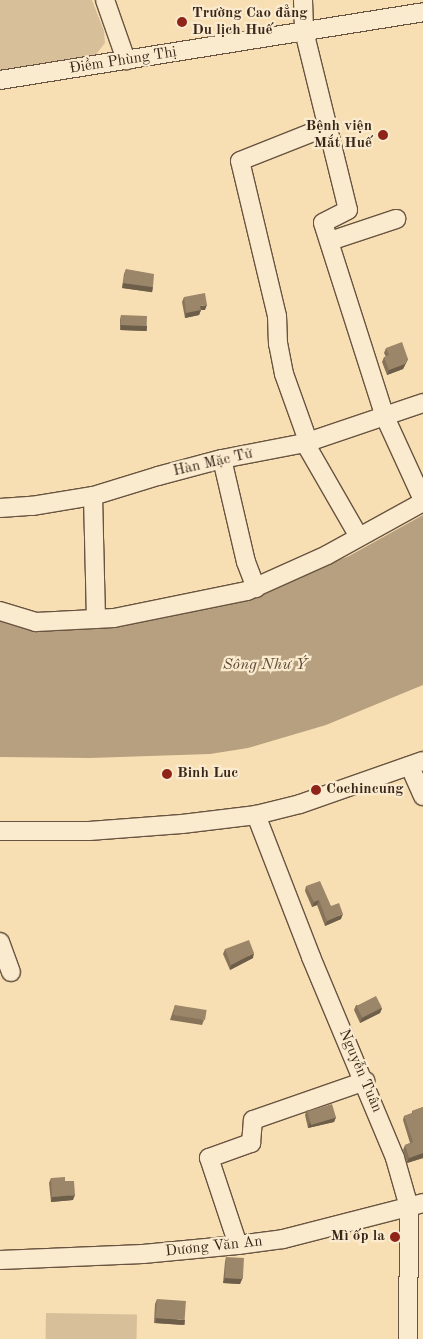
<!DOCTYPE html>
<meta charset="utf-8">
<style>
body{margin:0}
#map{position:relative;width:423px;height:1339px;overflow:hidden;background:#f8dfb3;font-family:"Old Standard TT",serif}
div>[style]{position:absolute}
.green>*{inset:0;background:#d7c099;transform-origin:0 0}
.water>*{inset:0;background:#b7a07f}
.roads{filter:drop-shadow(1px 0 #685440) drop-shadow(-1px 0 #685440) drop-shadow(0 1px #685440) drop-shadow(0 -1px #685440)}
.minor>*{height:18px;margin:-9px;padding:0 9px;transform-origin:9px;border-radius:9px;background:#faeace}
.wall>*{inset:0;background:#86735a}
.shaded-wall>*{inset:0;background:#6d5e4a;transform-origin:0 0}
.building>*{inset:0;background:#9c8669;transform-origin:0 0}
.dots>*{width:14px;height:14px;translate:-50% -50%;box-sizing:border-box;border:2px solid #faeace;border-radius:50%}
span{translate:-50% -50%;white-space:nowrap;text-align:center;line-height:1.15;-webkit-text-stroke:4.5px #faeace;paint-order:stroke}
.poi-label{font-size:15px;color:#382619;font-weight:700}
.left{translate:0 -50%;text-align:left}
.right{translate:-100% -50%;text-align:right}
.street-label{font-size:15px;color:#382619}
.water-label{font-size:16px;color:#5e4b38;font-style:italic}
</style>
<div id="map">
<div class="green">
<i style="clip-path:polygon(0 0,92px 0,104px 31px,105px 43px,93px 58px,0 73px)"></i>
<i style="left:46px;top:1313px;width:91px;height:26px;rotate:1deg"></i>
</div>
<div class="water">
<i style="clip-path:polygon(423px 515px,423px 685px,326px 725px,248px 748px,210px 754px,90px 758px,0 757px,0 613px,53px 621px,304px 574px,349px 556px)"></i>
</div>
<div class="roads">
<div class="minor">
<i style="left:105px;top:0;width:64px;rotate:70.7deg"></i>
<i style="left:303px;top:0;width:31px;rotate:88deg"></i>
<i style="left:304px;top:31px;width:184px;rotate:76.2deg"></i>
<i style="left:348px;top:210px;width:28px;rotate:153deg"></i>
<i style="left:323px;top:223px;width:204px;rotate:72.3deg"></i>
<i style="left:385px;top:417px;width:91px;rotate:65.4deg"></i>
<i style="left:0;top:80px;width:428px;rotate:-9.1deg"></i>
<i style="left:330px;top:241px;width:70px;rotate:-18.4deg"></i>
<i style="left:308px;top:441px;width:71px;rotate:-109.7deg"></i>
<i style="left:284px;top:374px;width:31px;rotate:-101deg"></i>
<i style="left:278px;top:344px;width:28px;rotate:-92deg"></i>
<i style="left:277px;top:316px;width:159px;rotate:-103.4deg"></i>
<i style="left:240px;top:161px;width:92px;rotate:-21.6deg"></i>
<i style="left:305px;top:443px;width:108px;rotate:60.1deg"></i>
<i style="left:222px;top:459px;width:106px;rotate:76.9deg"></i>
<i style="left:246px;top:562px;width:28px;rotate:69deg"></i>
<i style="left:93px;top:496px;width:123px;rotate:88.6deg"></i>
<i style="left:0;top:508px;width:32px;rotate:-4deg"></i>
<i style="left:32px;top:506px;width:62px;rotate:-9.3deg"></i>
<i style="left:93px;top:496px;width:68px;rotate:-17.1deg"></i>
<i style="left:158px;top:476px;width:66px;rotate:-14.9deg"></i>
<i style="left:222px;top:459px;width:85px;rotate:-10.9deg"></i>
<i style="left:305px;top:443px;width:125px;rotate:-18.7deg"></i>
<i style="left:0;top:611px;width:38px;rotate:17deg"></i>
<i style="left:36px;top:622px;width:78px;rotate:-2.9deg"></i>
<i style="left:114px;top:618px;width:136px;rotate:-11.5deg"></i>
<i style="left:247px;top:591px;width:88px;rotate:-24.2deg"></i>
<i style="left:327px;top:555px;width:110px;rotate:-28.9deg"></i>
<i style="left:410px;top:767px;width:32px;rotate:66deg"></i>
<i style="left:256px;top:815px;width:152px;rotate:68.8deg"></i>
<i style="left:311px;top:957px;width:218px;rotate:67.3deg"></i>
<i style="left:395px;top:1158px;width:51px;rotate:74.1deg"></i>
<i style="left:409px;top:1207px;width:132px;rotate:90.4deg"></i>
<i style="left:0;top:831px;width:89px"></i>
<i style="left:89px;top:831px;width:93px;rotate:-4.3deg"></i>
<i style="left:182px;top:824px;width:75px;rotate:-6.9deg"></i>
<i style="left:256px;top:815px;width:45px;rotate:-14deg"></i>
<i style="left:300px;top:804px;width:130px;rotate:-19.3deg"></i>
<i style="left:0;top:942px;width:32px;rotate:70deg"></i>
<i style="left:238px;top:1245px;width:92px;rotate:-108.4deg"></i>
<i style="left:209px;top:1158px;width:45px;rotate:-19.7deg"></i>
<i style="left:251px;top:1143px;width:23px;rotate:-85deg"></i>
<i style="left:253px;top:1120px;width:119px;rotate:-19.2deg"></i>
<i style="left:0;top:1260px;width:143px;rotate:-2.4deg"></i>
<i style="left:143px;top:1254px;width:95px;rotate:-5.4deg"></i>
<i style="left:238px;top:1245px;width:45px;rotate:-7.6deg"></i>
<i style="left:283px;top:1239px;width:145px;rotate:-14.4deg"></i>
</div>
</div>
<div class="wall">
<i style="clip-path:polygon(126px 269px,153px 287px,152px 292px,122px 288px,124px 274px)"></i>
<i style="clip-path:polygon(184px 297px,205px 310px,201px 310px,199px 315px,185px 318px,182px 302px)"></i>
<i style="clip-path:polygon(121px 315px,147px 326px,145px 331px,120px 330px,120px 320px)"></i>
<i style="clip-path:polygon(386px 348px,408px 359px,403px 369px,387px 375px,382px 362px,384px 357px,386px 357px,384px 353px)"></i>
<i style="clip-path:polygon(306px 886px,331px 906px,341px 919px,325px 926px,317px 905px,312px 907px,305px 891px)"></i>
<i style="clip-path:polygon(225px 949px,253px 958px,230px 970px,223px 954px)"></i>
<i style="clip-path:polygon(175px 1005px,204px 1020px,202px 1025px,170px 1020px)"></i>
<i style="clip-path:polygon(356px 1005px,382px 1008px,380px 1013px,360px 1023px,354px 1010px)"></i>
<i style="clip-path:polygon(423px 1107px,423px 1158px,407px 1163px,403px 1150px,405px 1145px,410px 1143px,403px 1120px,404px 1116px,412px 1113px,412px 1111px)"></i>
<i style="clip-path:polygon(307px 1110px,336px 1117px,334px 1122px,308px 1128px,305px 1115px)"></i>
<i style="clip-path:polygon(51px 1178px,65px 1181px,73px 1200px,51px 1202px,49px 1183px)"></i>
<i style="clip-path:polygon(226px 1257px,242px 1279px,240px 1284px,223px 1283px,225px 1262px)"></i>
<i style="clip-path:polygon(157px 1299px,183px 1325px,154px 1323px,155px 1304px)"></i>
</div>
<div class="shaded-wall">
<i style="left:123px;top:283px;width:30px;height:5px;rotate:8deg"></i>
<i style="clip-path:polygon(207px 305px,205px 310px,201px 310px,199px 315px,185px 318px,186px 313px,200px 306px)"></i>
<i style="left:121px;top:325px;width:26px;height:5px;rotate:2deg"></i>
<i style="clip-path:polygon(408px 359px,403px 369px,387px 375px,389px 370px)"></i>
<i style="clip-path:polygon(319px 900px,317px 905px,312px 907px,314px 902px)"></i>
<i style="clip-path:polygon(343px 914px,341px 919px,325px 926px,327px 921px)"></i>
<i style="clip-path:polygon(254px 953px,253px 958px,230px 970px,231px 965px)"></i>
<i style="clip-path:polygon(382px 1008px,380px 1013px,360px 1023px,362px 1018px)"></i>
<i style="clip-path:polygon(336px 1117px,334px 1122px,308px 1128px,310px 1123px)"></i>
<i style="clip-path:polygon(423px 1153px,423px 1158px,407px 1163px,409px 1158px)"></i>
<i style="clip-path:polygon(75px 1195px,73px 1200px,51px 1202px,52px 1197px)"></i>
<i style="clip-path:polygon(225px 1278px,242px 1279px,240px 1284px,223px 1283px)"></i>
<i style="left:156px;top:1318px;width:29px;height:5px;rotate:4deg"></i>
</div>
<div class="building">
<i style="clip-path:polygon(126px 269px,154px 274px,153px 287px,123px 283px)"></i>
<i style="clip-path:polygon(205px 293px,207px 305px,200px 306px,201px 310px,186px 313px,184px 297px)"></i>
<i style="left:121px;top:315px;width:26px;height:10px;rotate:2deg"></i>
<i style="clip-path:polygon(402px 342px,408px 359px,405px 364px,389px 370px,384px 357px,389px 355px,386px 348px)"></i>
<i style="clip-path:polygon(320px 881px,331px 906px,339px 903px,343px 914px,327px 921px,319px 900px,314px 902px,306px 886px)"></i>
<i style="clip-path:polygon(249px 940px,254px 953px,231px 965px,225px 949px)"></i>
<i style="left:376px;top:996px;width:13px;height:22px;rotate:63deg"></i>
<i style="left:175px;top:1005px;width:32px;height:10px;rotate:9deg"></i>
<i style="left:332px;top:1104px;width:14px;height:26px;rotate:73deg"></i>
<i style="clip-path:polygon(423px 1107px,423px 1153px,409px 1158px,405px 1145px,413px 1142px,404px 1116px,413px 1113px,412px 1111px)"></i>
<i style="clip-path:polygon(65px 1177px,65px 1181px,74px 1181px,75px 1195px,52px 1197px,51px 1178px)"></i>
<i style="left:226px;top:1257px;width:18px;height:21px;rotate:3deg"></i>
<i style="left:157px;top:1299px;width:29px;height:19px;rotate:4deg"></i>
</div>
<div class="dots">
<i style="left:182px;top:22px;background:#8f2418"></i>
<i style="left:383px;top:135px;background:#8f2418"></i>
<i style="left:167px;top:774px;background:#8f2418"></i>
<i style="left:316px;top:790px;background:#8f2418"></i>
<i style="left:395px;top:1237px;background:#8f2418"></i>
</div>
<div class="poi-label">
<span class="left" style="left:192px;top:22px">Trường Cao đẳng<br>Du lịch Huế</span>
<span class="right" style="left:372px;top:135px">Bệnh viện<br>Mắt Huế</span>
<span class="left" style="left:177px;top:774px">Binh Luc</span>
<span class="left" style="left:326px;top:790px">Cochincung</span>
<span class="right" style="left:385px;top:1237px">Mì ốp la</span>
</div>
<div class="street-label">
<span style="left:123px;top:61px;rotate:-9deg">Điềm Phùng Thị</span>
<span style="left:213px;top:463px;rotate:-13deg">Hàn Mặc Tử</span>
<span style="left:360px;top:1071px;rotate:67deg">Nguyễn Tuân</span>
<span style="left:214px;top:1247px;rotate:-6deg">Dương Văn An</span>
</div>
<div class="water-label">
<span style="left:265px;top:665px">Sông Như Ý</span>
</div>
</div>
